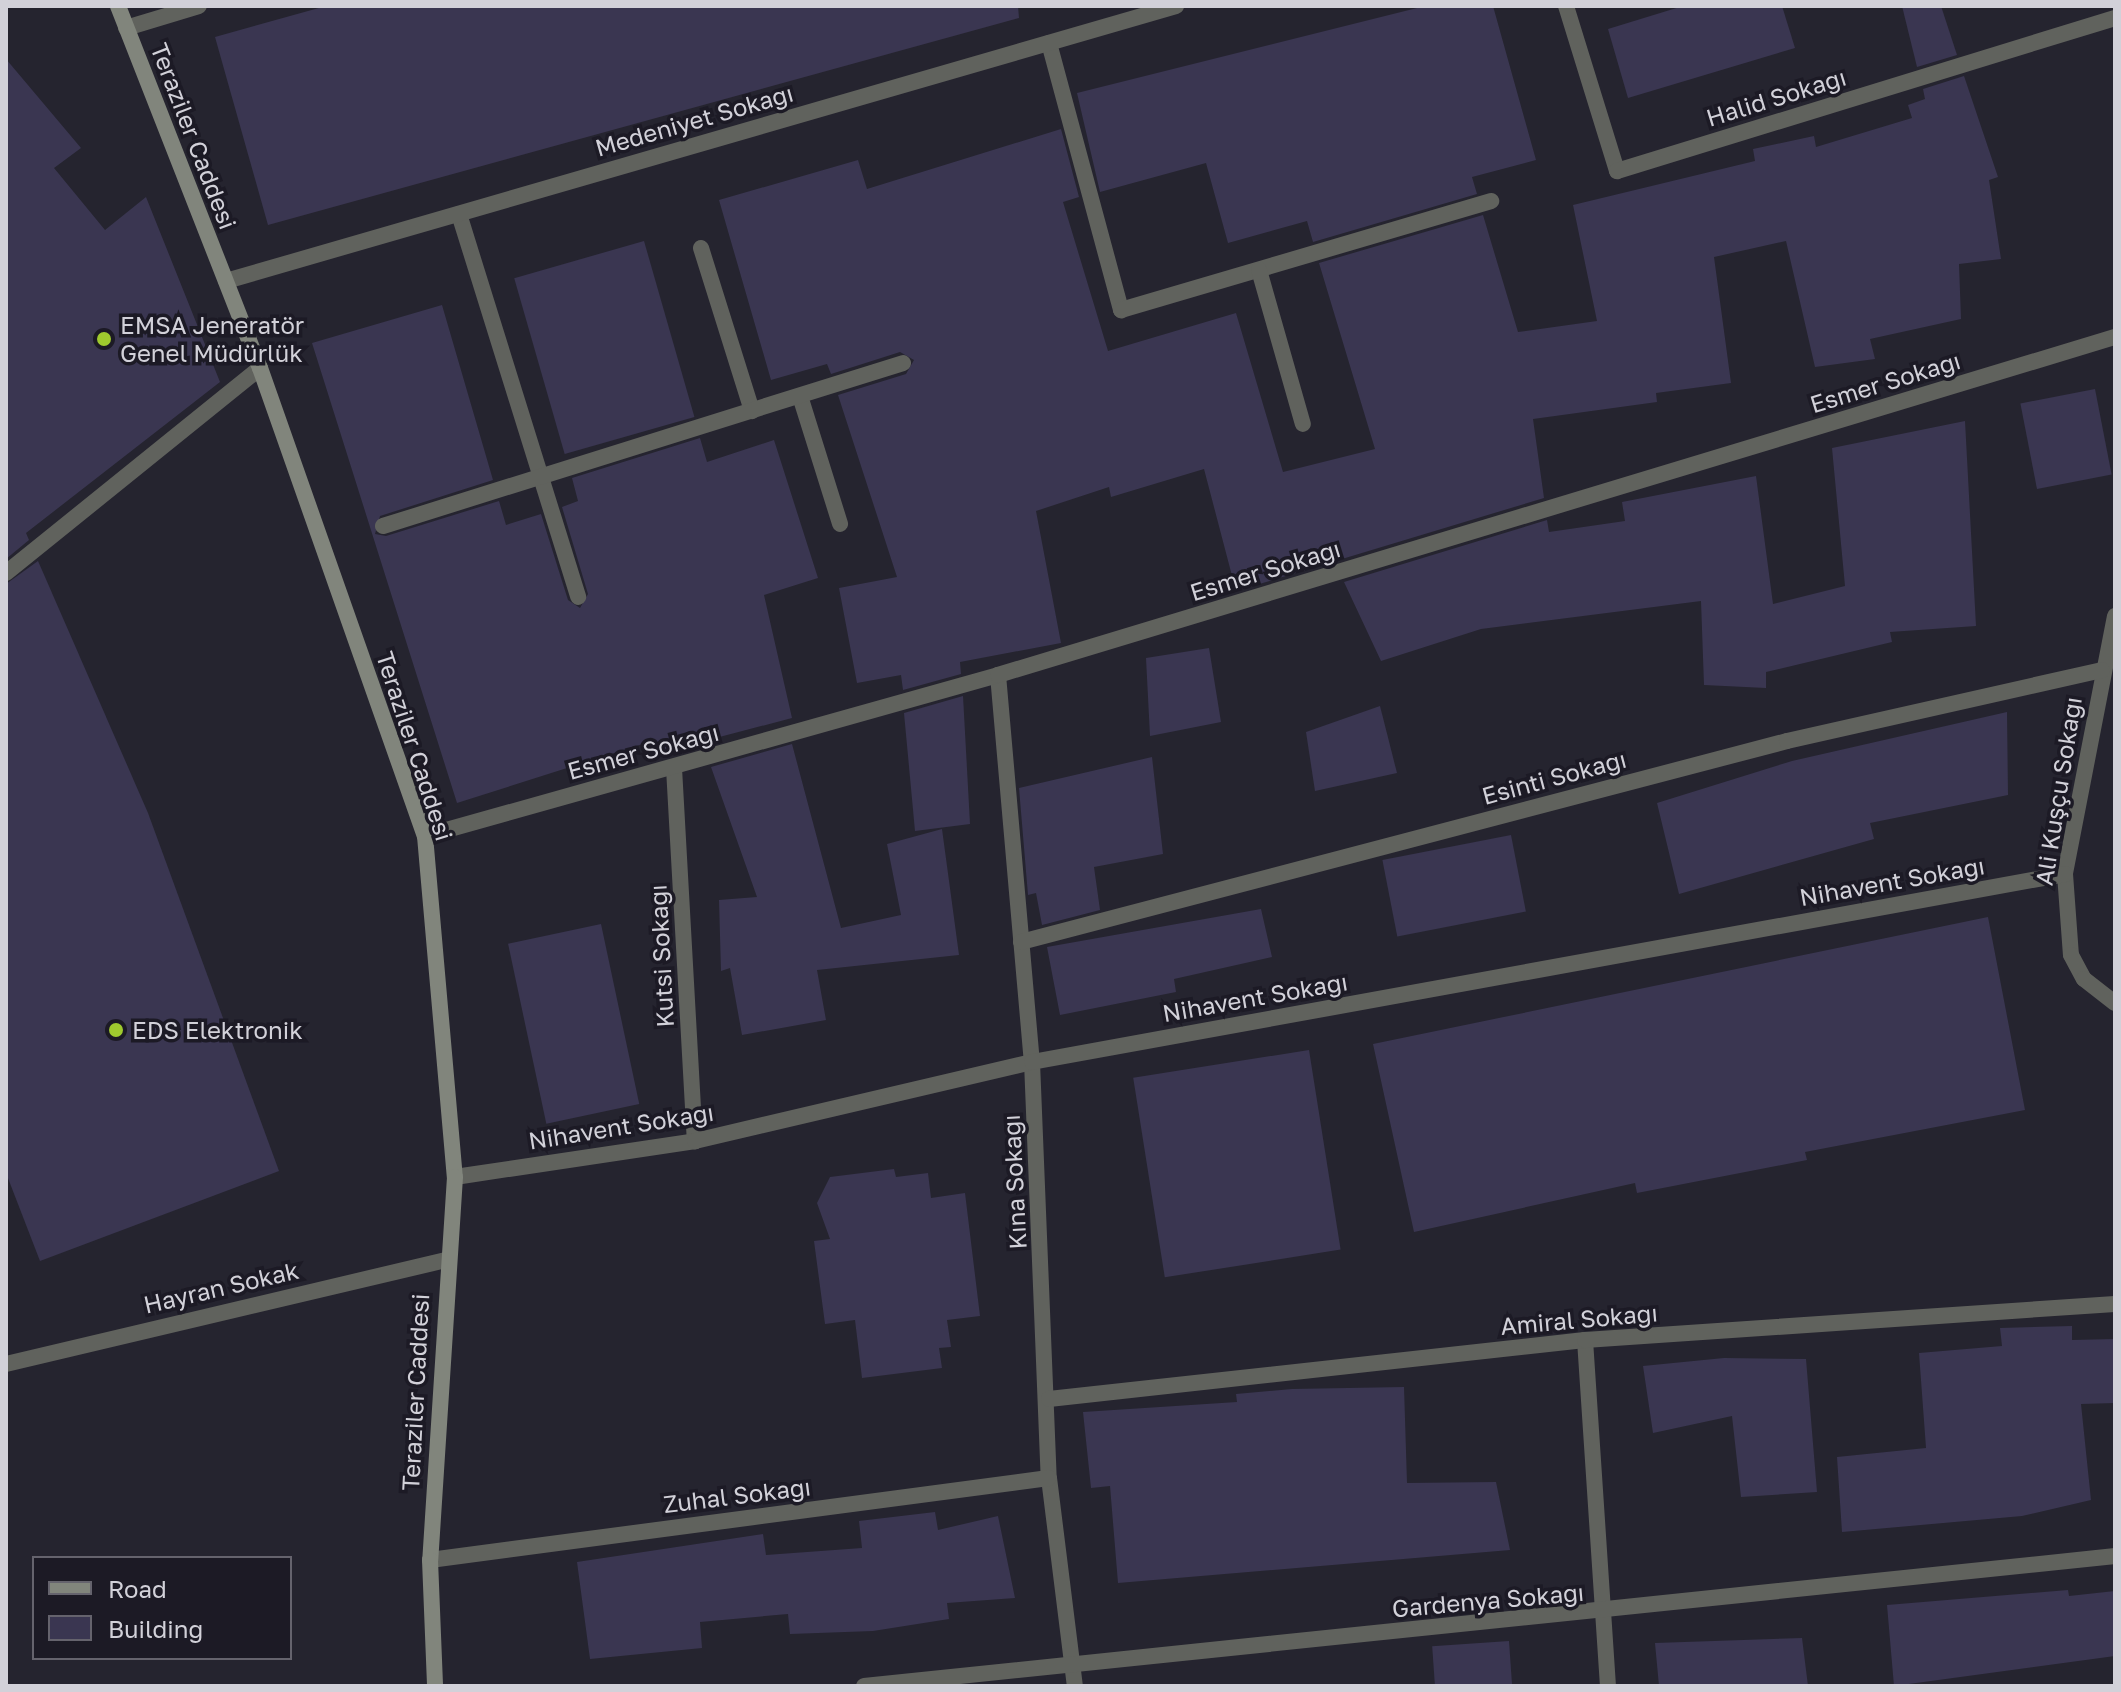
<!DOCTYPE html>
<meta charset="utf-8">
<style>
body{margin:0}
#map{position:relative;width:2121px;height:1692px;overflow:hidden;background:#25242f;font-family:"Golos Text",sans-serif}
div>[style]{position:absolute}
.building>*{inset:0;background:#3a3651;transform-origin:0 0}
.lane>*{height:16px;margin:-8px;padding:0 8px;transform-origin:8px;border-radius:8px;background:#60625d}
.street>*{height:16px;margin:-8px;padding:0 8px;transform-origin:8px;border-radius:8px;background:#60625d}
.secondary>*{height:16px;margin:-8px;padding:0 8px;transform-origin:8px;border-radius:8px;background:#81857c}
.dots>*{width:22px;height:22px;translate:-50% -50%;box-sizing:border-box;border:4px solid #1c1a25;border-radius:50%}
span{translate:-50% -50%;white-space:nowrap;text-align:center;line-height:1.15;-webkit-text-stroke:7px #1c1a25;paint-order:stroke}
.street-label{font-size:24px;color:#d2d1d9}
.poi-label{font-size:24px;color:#d2d1d9}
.left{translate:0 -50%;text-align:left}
.frame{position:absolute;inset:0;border:8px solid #d2d1d9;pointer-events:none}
.legend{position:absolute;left:32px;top:1556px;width:260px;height:104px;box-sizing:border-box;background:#1c1a25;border:2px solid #65636d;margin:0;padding:10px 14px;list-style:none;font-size:24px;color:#d2d1d9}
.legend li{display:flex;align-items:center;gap:16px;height:40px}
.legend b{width:40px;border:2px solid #65636d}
</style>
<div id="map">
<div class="building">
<i style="clip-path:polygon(326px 6px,1018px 6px,1019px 18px,268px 225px,215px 37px)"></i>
<i style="clip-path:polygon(1425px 6px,1493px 6px,1536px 160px,1472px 177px,1477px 194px,1313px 242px,1307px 221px,1228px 243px,1206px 163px,1100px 192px,1077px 93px)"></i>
<i style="clip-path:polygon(1683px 6px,1782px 6px,1795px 48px,1628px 98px,1608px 29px)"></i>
<i style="clip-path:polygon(1902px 6px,1941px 6px,1957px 55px,1917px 67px)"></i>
<i style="clip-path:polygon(6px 59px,81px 148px,54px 168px,105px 230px,146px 197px,220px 382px,26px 533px,29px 540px,6px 559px)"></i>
<i style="clip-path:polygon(1964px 76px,1998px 177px,1989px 180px,2001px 259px,1959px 264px,1961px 319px,1870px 339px,1875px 359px,1815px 367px,1786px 241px,1714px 257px,1731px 383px,1656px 393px,1657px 402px,1533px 419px,1544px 498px,1236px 591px,1204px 469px,1111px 497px,1109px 487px,1036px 511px,1061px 643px,960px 662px,961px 674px,903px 690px,901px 675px,857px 683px,839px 588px,897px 577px,838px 395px,906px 374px,914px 360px,900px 352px,831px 374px,827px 364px,771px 380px,719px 200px,858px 160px,867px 189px,1061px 129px,1079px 197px,1063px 202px,1108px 351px,1236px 313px,1283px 472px,1375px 449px,1319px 263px,1483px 215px,1518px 332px,1597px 321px,1573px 205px,1755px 161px,1753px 149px,1814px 136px,1816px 147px,1912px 118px,1908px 105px,1925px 99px,1923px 89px)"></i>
<i style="left:644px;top:241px;width:183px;height:135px;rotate:74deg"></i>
<i style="clip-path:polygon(442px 305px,493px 480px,380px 516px,375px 534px,386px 536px,499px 501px,506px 525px,541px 514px,568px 600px,580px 608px,588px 594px,562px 507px,578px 501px,572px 478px,700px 438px,707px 462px,774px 440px,818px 578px,764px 595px,792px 718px,655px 754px,652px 741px,457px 803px,312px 343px)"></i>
<i style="left:2095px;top:389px;width:87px;height:76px;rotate:79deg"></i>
<i style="clip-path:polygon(1965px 421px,1976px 626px,1890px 632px,1892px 642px,1766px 672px,1766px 688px,1704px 685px,1701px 601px,1481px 629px,1381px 661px,1344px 582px,1547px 520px,1549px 532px,1625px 521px,1622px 502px,1756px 476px,1773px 604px,1845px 586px,1832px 448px)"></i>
<i style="clip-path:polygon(38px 561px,148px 813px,279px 1171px,40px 1261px,6px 1173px,6px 584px)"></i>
<i style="clip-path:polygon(1209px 648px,1221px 722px,1150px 736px,1146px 658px)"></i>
<i style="clip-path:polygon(963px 696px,970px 824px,915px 831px,904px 713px)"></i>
<i style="clip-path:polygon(1380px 706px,1397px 773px,1315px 791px,1306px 732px)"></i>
<i style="clip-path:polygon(2007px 712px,2008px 795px,1870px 823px,1874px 839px,1679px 894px,1657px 803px,1792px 761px)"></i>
<i style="clip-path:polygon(792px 744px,841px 928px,901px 915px,887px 844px,942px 829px,959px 955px,817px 970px,826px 1020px,742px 1035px,730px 968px,721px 971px,719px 900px,757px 897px,711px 767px)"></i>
<i style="clip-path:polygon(1152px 757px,1163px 854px,1094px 867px,1100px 910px,1042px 925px,1036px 893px,1028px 895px,1019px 788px)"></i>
<i style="left:1511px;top:835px;width:78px;height:131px;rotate:79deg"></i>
<i style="clip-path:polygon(1261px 909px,1272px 957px,1174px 979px,1176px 992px,1060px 1015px,1047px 947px)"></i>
<i style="clip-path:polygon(1988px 917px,2025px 1110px,1805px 1152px,1807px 1160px,1637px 1193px,1635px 1183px,1414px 1232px,1373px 1044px)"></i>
<i style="left:601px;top:924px;width:184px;height:95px;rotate:78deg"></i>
<i style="left:1309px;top:1050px;width:202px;height:178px;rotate:81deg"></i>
<i style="clip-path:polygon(894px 1169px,896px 1177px,928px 1173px,931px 1198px,965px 1193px,980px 1316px,947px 1320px,951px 1347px,939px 1348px,942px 1368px,862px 1378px,855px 1320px,825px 1324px,814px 1241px,830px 1239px,817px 1203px,830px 1177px)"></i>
<i style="clip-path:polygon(2072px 1326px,2072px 1340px,2115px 1339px,2115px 1403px,2081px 1404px,2091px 1500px,2022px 1516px,1842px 1532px,1837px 1457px,1926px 1448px,1919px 1353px,2002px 1346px,2000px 1328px)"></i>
<i style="clip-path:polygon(1724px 1358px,1806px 1359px,1817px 1492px,1741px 1497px,1732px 1416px,1653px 1433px,1643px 1366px)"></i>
<i style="clip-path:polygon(1404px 1387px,1407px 1483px,1496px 1482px,1510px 1550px,1118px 1583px,1110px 1486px,1091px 1488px,1083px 1412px,1237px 1402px,1236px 1394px,1292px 1389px)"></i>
<i style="clip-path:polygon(935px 1512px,938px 1530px,998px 1516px,1015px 1598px,947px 1603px,949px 1619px,873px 1631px,790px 1634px,788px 1614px,700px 1622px,702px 1648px,590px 1659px,577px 1562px,763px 1534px,766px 1555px,862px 1548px,859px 1521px)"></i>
<i style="clip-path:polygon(2068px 1590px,2069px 1596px,2115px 1591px,2115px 1656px,1894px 1686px,1887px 1605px)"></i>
<i style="clip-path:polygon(1802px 1638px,1808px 1686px,1659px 1686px,1655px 1643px)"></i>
<i style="left:1509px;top:1641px;width:45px;height:77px;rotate:86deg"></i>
</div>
<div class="lane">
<i style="left:126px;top:28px;width:76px;rotate:-16.8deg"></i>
<i style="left:1049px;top:43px;width:277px;rotate:74.9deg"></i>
<i style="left:1121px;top:310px;width:386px;rotate:-16.4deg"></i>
<i style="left:459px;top:214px;width:401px;rotate:72.7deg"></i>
<i style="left:701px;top:248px;width:171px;rotate:72.6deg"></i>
<i style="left:1259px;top:270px;width:160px;rotate:74.1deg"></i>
<i style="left:800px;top:396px;width:134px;rotate:72.6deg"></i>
<i style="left:383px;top:526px;width:545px;rotate:-17.4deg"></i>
</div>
<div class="street">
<i style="left:1566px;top:6px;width:173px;rotate:72.8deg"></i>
<i style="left:1617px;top:171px;width:521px;rotate:-17.08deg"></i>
<i style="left:226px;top:281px;width:989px;rotate:-16.14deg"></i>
<i style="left:6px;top:573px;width:326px;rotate:-38.9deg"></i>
<i style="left:2115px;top:616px;width:263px;rotate:101deg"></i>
<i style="left:2065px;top:874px;width:81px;rotate:85.8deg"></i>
<i style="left:2071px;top:955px;width:27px;rotate:62deg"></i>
<i style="left:2084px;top:979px;width:39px;rotate:38deg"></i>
<i style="left:998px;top:675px;width:388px;rotate:85deg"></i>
<i style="left:1032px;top:1062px;width:416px;rotate:87.7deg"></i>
<i style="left:1049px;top:1478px;width:210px;rotate:82.9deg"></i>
<i style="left:674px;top:768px;width:374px;rotate:86.8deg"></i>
<i style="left:425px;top:836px;width:595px;rotate:-15.69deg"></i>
<i style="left:998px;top:675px;width:1167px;rotate:-16.84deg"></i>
<i style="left:1021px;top:942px;width:792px;rotate:-14.7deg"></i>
<i style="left:1787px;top:741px;width:323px;rotate:-12.7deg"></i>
<i style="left:455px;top:1177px;width:243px;rotate:-8.5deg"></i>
<i style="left:695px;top:1141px;width:346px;rotate:-13.2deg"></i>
<i style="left:1032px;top:1062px;width:1050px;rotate:-10.31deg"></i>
<i style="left:1585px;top:1340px;width:347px;rotate:86.2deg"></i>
<i style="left:6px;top:1364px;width:453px;rotate:-13.3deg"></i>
<i style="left:1049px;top:1399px;width:539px;rotate:-6.28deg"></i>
<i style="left:1585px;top:1340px;width:531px;rotate:-3.89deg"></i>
<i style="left:430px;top:1560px;width:624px;rotate:-7.55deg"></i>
<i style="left:864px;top:1686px;width:1258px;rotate:-5.93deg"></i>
</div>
<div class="secondary">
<i style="left:118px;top:6px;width:389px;rotate:68.6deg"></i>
<i style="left:260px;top:368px;width:496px;rotate:70.6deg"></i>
<i style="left:425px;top:836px;width:342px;rotate:85deg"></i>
<i style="left:455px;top:1177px;width:384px;rotate:93.7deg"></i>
<i style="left:430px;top:1560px;width:126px;rotate:87.7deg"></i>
</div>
<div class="dots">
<i style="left:104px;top:339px;background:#9fca2e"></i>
<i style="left:116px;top:1030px;background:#9fca2e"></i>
</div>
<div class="street-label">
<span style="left:1776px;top:97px;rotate:-17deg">Halid Sokağı</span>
<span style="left:694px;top:120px;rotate:-16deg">Medeniyet Sokağı</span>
<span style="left:194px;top:136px;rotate:69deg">Teraziler Caddesi</span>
<span style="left:1885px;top:382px;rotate:-17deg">Esmer Sokağı</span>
<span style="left:1265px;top:570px;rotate:-17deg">Esmer Sokağı</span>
<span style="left:415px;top:746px;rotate:72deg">Teraziler Caddesi</span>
<span style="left:643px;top:751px;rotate:-15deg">Esmer Sokağı</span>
<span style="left:1554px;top:777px;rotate:-15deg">Esinti Sokağı</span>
<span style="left:2058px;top:791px;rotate:-81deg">Ali Kuşçu Sokağı</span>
<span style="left:1892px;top:881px;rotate:-10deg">Nihavent Sokağı</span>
<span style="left:661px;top:956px;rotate:-93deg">Kutsi Sokağı</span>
<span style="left:1255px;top:997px;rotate:-10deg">Nihavent Sokağı</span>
<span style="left:621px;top:1126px;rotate:-9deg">Nihavent Sokağı</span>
<span style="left:1014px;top:1182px;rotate:-93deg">Kına Sokağı</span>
<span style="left:221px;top:1287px;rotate:-13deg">Hayran Sokak</span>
<span style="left:1579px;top:1319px;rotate:-5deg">Amiral Sokağı</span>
<span style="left:415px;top:1392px;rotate:-87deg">Teraziler Caddesi</span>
<span style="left:737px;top:1495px;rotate:-7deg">Zuhal Sokağı</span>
<span style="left:1488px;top:1600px;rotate:-5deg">Gardenya Sokağı</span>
</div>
<div class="poi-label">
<span class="left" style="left:120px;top:339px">EMSA Jeneratör<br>Genel Müdürlük</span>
<span class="left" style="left:132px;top:1030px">EDS Elektronik</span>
</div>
<div class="frame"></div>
<ul class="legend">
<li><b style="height:10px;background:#81857c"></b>Road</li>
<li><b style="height:22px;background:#3a3651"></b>Building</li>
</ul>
</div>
